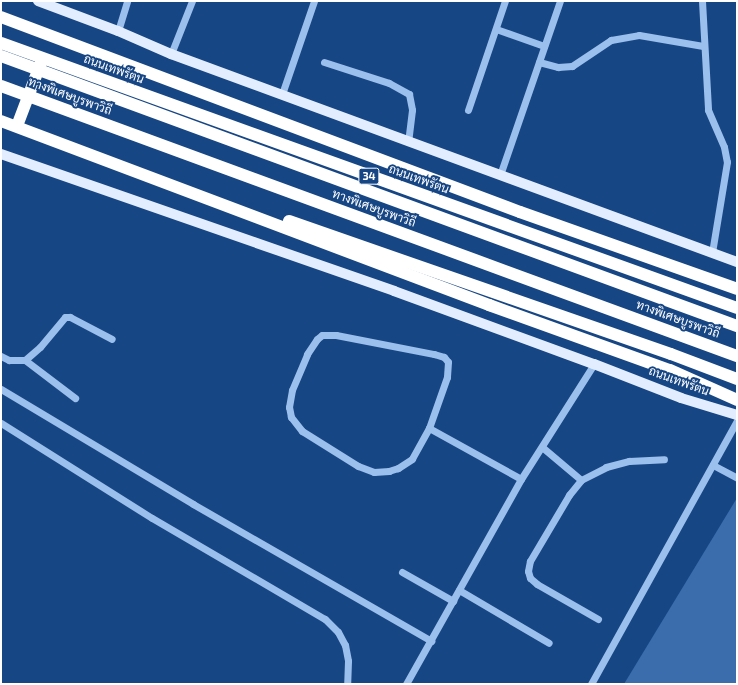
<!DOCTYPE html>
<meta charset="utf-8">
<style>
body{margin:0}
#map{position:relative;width:738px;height:685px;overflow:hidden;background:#174685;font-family:"Exo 2",Sarabun,sans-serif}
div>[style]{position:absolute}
.building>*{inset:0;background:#3b6dad}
.minor>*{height:7px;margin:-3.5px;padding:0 3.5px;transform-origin:3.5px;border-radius:3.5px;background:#9cc0ed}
.major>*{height:10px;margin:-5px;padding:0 5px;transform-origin:5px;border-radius:5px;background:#e2edff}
.highway>*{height:12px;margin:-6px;padding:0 6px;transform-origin:6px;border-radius:6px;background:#fff}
.highway-bridge>*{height:12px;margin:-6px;padding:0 6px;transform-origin:6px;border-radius:6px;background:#fff}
span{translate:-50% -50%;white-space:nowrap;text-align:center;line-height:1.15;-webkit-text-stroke:4px #174685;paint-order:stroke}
.shield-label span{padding:1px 3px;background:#174685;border:1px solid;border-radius:3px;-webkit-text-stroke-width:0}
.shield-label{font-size:11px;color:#fff;font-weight:700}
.street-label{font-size:12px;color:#fff}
.frame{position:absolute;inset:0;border:2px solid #fff;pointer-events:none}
</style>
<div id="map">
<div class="building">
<i style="clip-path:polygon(737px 498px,737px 684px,624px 684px)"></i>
</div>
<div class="minor">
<i style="left:702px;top:1px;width:109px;rotate:86.8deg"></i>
<i style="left:708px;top:110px;width:40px;rotate:66.6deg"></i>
<i style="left:724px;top:147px;width:15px;rotate:79deg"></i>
<i style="left:727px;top:162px;width:92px;rotate:99.4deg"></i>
<i style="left:496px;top:29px;width:51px;rotate:19.5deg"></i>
<i style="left:118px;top:31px;width:31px;rotate:-73deg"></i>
<i style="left:171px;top:54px;width:57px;rotate:-68.4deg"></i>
<i style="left:324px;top:62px;width:68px;rotate:17.9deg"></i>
<i style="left:389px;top:83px;width:23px;rotate:29deg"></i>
<i style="left:409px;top:94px;width:16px;rotate:79deg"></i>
<i style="left:412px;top:110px;width:32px;rotate:97deg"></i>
<i style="left:539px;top:62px;width:20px;rotate:15deg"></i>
<i style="left:558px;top:67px;width:14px;rotate:-4deg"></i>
<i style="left:572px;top:66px;width:47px;rotate:-33.7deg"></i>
<i style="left:611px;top:40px;width:28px;rotate:-10deg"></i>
<i style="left:639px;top:35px;width:65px;rotate:9.8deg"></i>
<i style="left:282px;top:94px;width:98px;rotate:-71deg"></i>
<i style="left:468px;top:110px;width:115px;rotate:-71.3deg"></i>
<i style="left:500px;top:175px;width:184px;rotate:-71deg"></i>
<i style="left:322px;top:335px;width:14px"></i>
<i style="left:336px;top:335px;width:100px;rotate:11deg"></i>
<i style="left:434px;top:354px;width:10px;rotate:17deg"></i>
<i style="left:444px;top:357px;width:6px;rotate:51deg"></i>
<i style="left:448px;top:362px;width:15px;rotate:94deg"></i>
<i style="left:447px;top:377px;width:54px;rotate:109.4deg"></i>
<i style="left:429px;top:428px;width:35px;rotate:119deg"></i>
<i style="left:412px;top:459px;width:17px;rotate:147deg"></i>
<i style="left:398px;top:468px;width:9px;rotate:162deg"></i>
<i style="left:389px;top:471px;width:15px;rotate:176deg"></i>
<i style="left:374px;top:472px;width:17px;rotate:-159deg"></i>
<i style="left:358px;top:466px;width:66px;rotate:-148deg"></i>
<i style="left:302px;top:431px;width:18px;rotate:-128deg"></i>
<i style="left:291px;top:417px;width:10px;rotate:-101deg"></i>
<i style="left:289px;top:407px;width:17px;rotate:-80deg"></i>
<i style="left:292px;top:390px;width:39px;rotate:-67deg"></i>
<i style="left:307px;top:354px;width:18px;rotate:-56deg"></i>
<i style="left:317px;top:339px;width:6px;rotate:-39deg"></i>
<i style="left:1px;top:356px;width:9px;rotate:27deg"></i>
<i style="left:9px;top:360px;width:16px"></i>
<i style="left:25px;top:360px;width:20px;rotate:-41deg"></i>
<i style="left:40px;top:347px;width:39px;rotate:-50deg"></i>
<i style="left:65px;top:317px;width:5px"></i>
<i style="left:70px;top:317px;width:47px;rotate:27.6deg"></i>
<i style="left:25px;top:360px;width:63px;rotate:37.2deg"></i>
<i style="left:1px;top:389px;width:224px;rotate:30.9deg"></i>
<i style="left:193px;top:504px;width:275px;rotate:29.9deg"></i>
<i style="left:1px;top:423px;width:178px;rotate:32.2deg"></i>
<i style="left:152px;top:518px;width:200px;rotate:30.3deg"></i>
<i style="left:325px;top:619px;width:18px;rotate:45deg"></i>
<i style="left:338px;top:632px;width:15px;rotate:62deg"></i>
<i style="left:345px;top:645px;width:16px;rotate:79deg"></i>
<i style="left:348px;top:661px;width:23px;rotate:92deg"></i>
<i style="left:429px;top:428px;width:105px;rotate:29deg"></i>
<i style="left:542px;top:447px;width:51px;rotate:40.2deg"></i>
<i style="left:713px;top:465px;width:27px;rotate:28deg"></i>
<i style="left:402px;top:572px;width:59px;rotate:29.6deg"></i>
<i style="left:459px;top:590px;width:104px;rotate:30.5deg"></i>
<i style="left:598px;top:619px;width:70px;rotate:-150.2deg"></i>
<i style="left:537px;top:584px;width:9px;rotate:-139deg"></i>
<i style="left:530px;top:578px;width:7px;rotate:-106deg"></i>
<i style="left:528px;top:571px;width:10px;rotate:-79deg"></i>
<i style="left:530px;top:561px;width:77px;rotate:-59.4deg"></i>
<i style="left:569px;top:495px;width:19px;rotate:-51deg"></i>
<i style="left:581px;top:480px;width:28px;rotate:-27deg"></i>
<i style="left:606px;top:467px;width:24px;rotate:-15deg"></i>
<i style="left:629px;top:461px;width:35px;rotate:-3deg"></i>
<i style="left:406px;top:684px;width:235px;rotate:-60.7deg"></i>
<i style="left:521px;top:479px;width:136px;rotate:-57.6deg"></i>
<i style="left:591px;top:684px;width:301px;rotate:-61deg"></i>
</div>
<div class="major">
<i style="left:38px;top:1px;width:85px;rotate:20.6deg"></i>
<i style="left:118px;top:31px;width:58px;rotate:23.5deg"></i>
<i style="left:171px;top:54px;width:603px;rotate:20.18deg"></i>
<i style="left:1px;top:154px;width:416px;rotate:19.2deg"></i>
<i style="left:394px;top:291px;width:213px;rotate:20.1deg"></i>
<i style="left:594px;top:364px;width:93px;rotate:21.3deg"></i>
<i style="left:681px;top:398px;width:59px;rotate:16.9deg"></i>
</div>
<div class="highway">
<i style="left:1px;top:17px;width:554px;rotate:20.59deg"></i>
<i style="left:520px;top:212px;width:230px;rotate:19.5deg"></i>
<i style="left:1px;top:43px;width:782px;rotate:19.8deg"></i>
<i style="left:1px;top:121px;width:522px;rotate:20.66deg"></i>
<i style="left:489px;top:305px;width:192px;rotate:19.8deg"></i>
<i style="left:670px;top:370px;width:73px;rotate:24.1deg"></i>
<i style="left:17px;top:126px;width:71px;rotate:-69.3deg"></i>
<i style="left:289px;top:221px;width:404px;rotate:19.2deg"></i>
<i style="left:671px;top:354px;width:71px;rotate:20.7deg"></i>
</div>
<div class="highway-bridge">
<i style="left:1px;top:56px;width:784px;rotate:20.15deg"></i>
<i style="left:1px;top:86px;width:784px;rotate:20.15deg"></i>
</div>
<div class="shield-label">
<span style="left:369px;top:176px">34</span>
</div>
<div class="street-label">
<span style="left:114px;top:69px;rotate:20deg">ถนนเทพรัตน</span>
<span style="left:70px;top:96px;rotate:20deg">ทางพิเศษบูรพาวิถี</span>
<span style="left:419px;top:179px;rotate:20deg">ถนนเทพรัตน</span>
<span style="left:374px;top:208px;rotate:20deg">ทางพิเศษบูรพาวิถี</span>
<span style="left:678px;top:319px;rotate:20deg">ทางพิเศษบูรพาวิถี</span>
<span style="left:679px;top:381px;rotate:20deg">ถนนเทพรัตน</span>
</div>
<div class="frame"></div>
</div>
